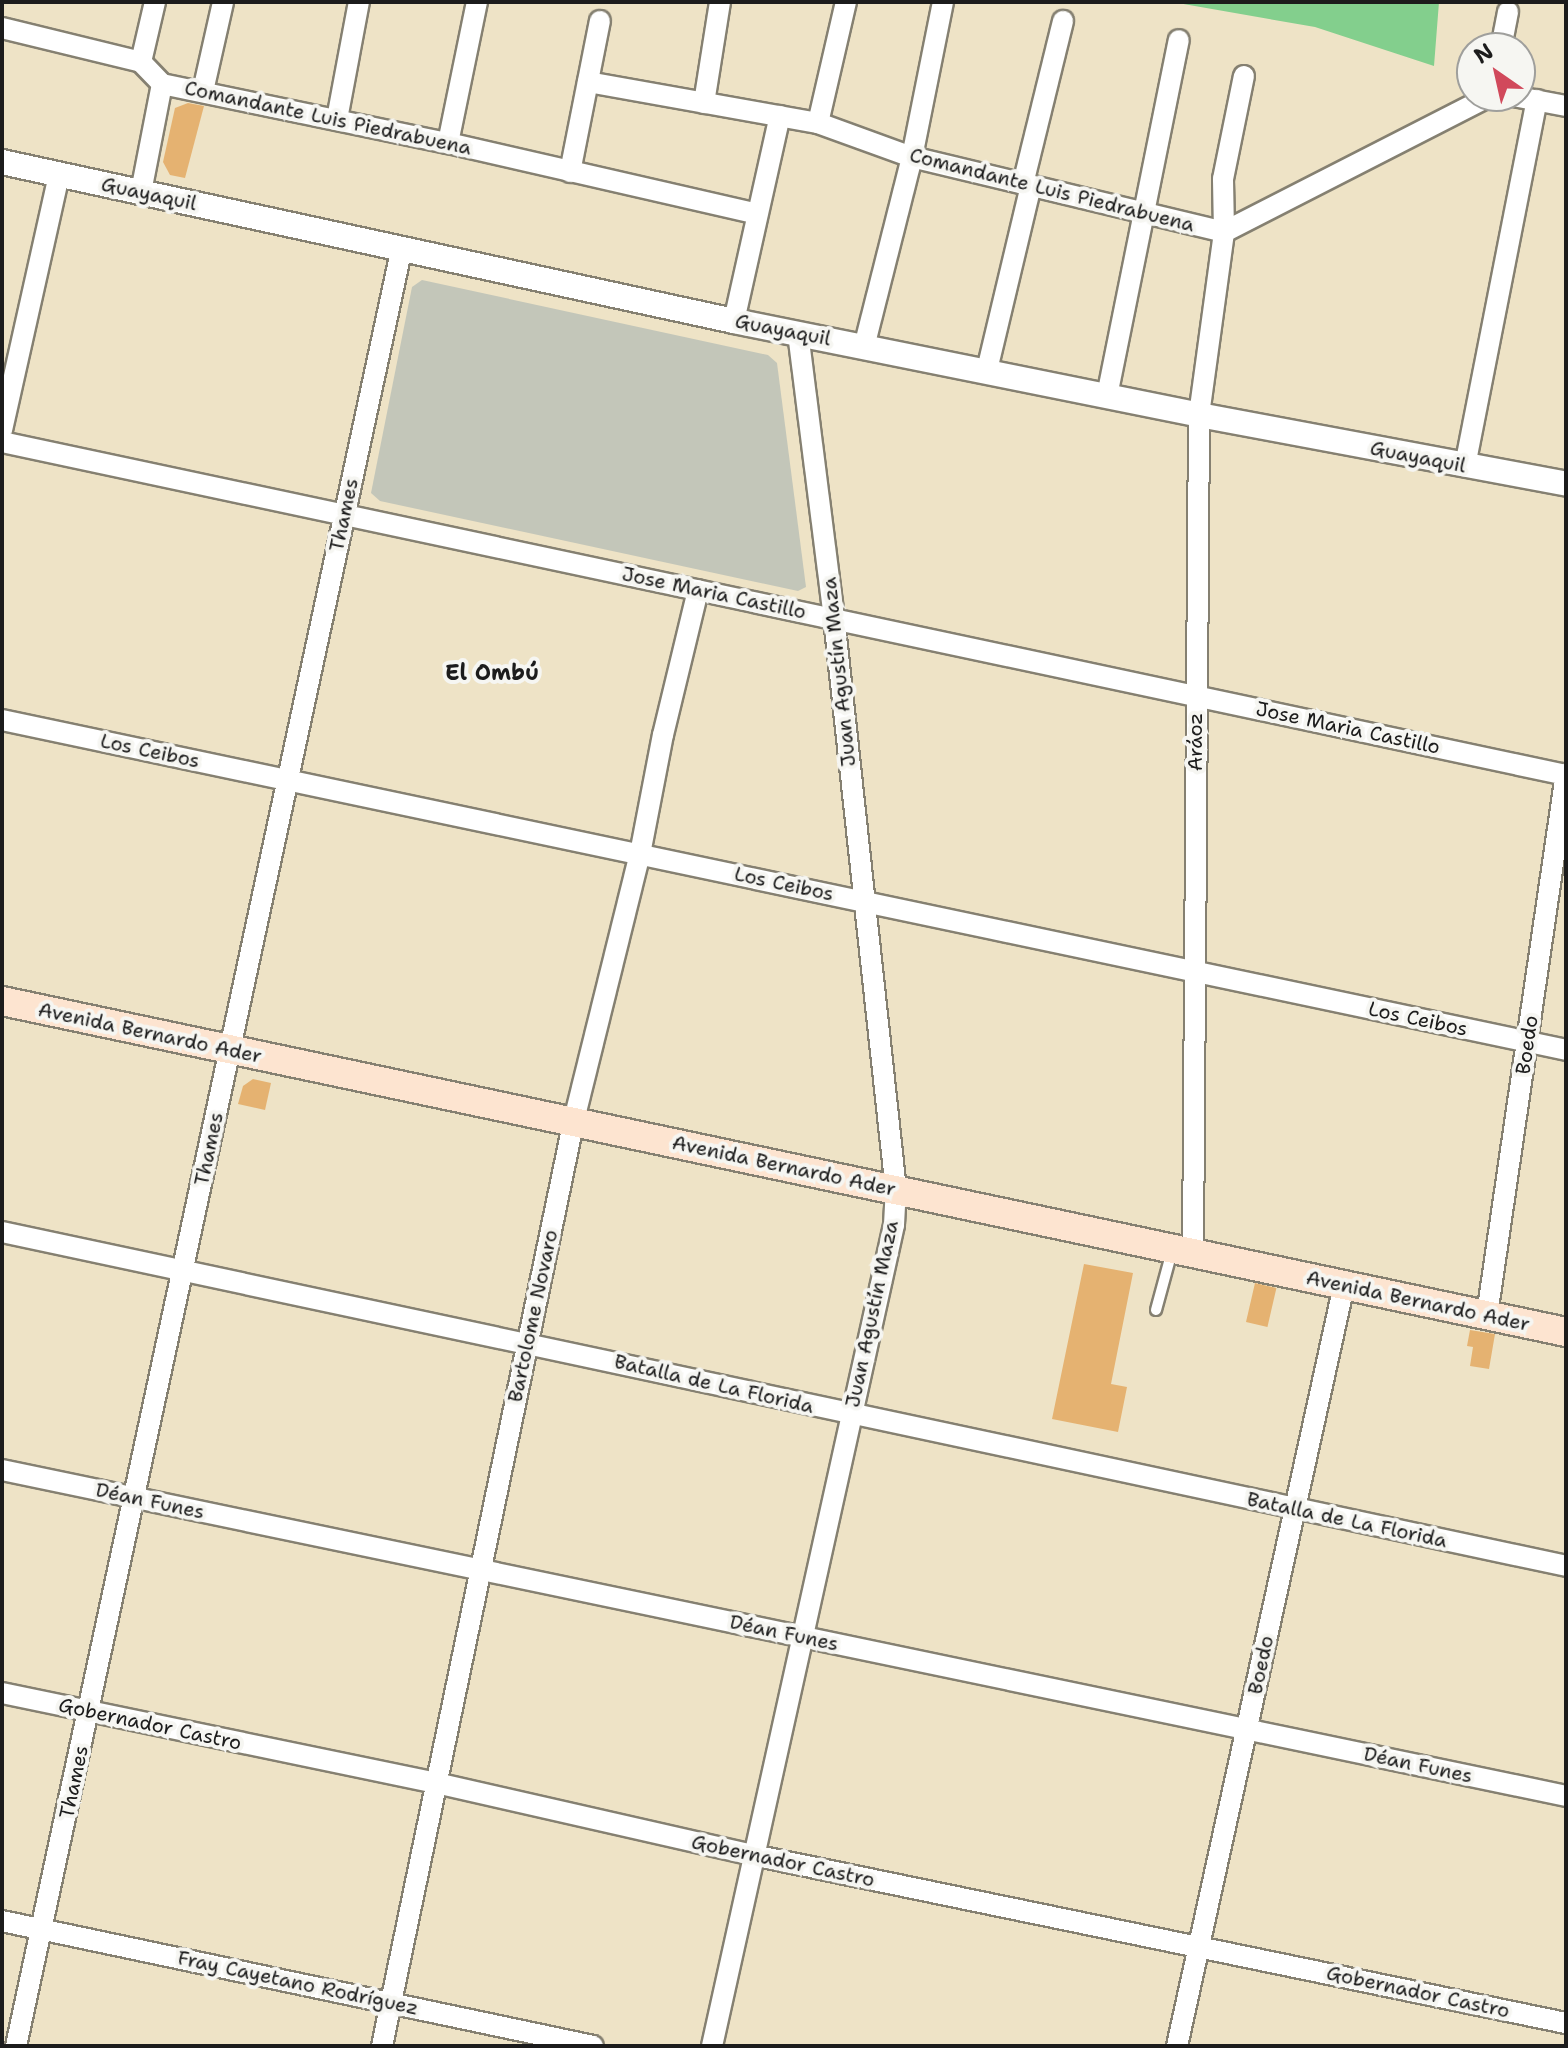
<!DOCTYPE html>
<meta charset="utf-8">
<style>
body{margin:0}
#map{position:relative;width:1568px;height:2048px;overflow:hidden;background:#eee3c6;font-family:"Shantell Sans",sans-serif}
div>[style]{position:absolute}
.industrial>*{inset:0;background:#c3c6b9}
.green>*{inset:0;background:#83cf8d}
.building>*{inset:0;background:#e5b271;transform-origin:0 0}
.roads{filter:drop-shadow(2px 0 #858071) drop-shadow(-2px 0 #858071) drop-shadow(0 2px #858071) drop-shadow(0 -2px #858071)}
.service>*{height:10px;margin:-5px;padding:0 5px;transform-origin:5px;border-radius:5px;background:#fff}
.minor>*{height:20px;margin:-10px;padding:0 10px;transform-origin:10px;border-radius:10px;background:#fff}
.tertiary>*{height:24px;margin:-12px;padding:0 12px;transform-origin:12px;border-radius:12px;background:#fff}
.secondary>*{height:28px;margin:-14px;padding:0 14px;transform-origin:14px;border-radius:14px;background:#fde4d0}
span{translate:-50% -50%;white-space:nowrap;text-align:center;line-height:1.15;-webkit-text-stroke:8px #f6f6f2;paint-order:stroke}
.street-label{font-size:20px;color:#1c1c1c}
.neighbourhood-label{font-size:22px;color:#1c1c1c;font-weight:700}
.frame{position:absolute;inset:0;border:4px solid #1c1c1c;pointer-events:none}
.north{position:absolute;left:1456px;top:32px;width:80px;height:80px;box-sizing:border-box;background:#f6f6f2;border:2px solid #9f9f9c;border-radius:50%;rotate:326deg;font-size:22px;font-weight:700;line-height:32px;text-align:center;color:#1c1c1c}
.north::after{content:'';display:block;margin:auto;width:28px;height:36px;background:#d1495b;clip-path:polygon(50% 0,100% 100%,50% 72%,0 100%)}
</style>
<div id="map">
<div class="industrial">
<i style="clip-path:polygon(422px 280px,768px 355px,777px 363px,806px 587px,798px 591px,380px 501px,371px 493px,412px 287px)"></i>
</div>
<div class="green">
<i style="clip-path:polygon(1172px 2px,1439px 2px,1434px 66px,1315px 27px)"></i>
</div>
<div class="building">
<i style="clip-path:polygon(188px 103px,204px 106px,185px 178px,170px 175px,163px 162px,175px 108px)"></i>
<i style="clip-path:polygon(253px 1079px,271px 1083px,265px 1110px,238px 1104px,243px 1086px)"></i>
<i style="clip-path:polygon(1084px 1264px,1133px 1273px,1111px 1384px,1127px 1387px,1118px 1432px,1052px 1419px)"></i>
<i style="left:1255px;top:1283px;width:22px;height:40px;rotate:13deg"></i>
<i style="clip-path:polygon(1470px 1330px,1495px 1334px,1489px 1369px,1470px 1366px,1473px 1347px,1467px 1346px)"></i>
</div>
<div class="roads">
<div class="service">
<i style="left:1156px;top:1310px;width:61px;rotate:-74.8deg"></i>
</div>
<div class="minor">
<i style="left:2px;top:28px;width:143px;rotate:13.7deg"></i>
<i style="left:141px;top:62px;width:30px;rotate:46deg"></i>
<i style="left:162px;top:84px;width:292px;rotate:11.7deg"></i>
<i style="left:448px;top:143px;width:317px;rotate:12.9deg"></i>
<i style="left:1501px;top:48px;width:37px;rotate:-79deg"></i>
<i style="left:141px;top:62px;width:62px;rotate:-76.9deg"></i>
<i style="left:588px;top:82px;width:234px;rotate:10.1deg"></i>
<i style="left:818px;top:123px;width:100px;rotate:19.9deg"></i>
<i style="left:912px;top:157px;width:321px;rotate:13.5deg"></i>
<i style="left:1224px;top:232px;width:299px;rotate:-27.1deg"></i>
<i style="left:203px;top:91px;width:91px;rotate:-77.3deg"></i>
<i style="left:1513px;top:96px;width:54px;rotate:10.7deg"></i>
<i style="left:704px;top:103px;width:102px;rotate:-81deg"></i>
<i style="left:337px;top:119px;width:119px;rotate:-79.4deg"></i>
<i style="left:818px;top:123px;width:124px;rotate:-77deg"></i>
<i style="left:448px;top:143px;width:144px;rotate:-78.4deg"></i>
<i style="left:570px;top:172px;width:154px;rotate:-78.8deg"></i>
<i style="left:1023px;top:184px;width:168px;rotate:-76.2deg"></i>
<i style="left:141px;top:192px;width:110px;rotate:-79deg"></i>
<i style="left:734px;top:321px;width:210px;rotate:-77.4deg"></i>
<i style="left:864px;top:347px;width:196px;rotate:-75.8deg"></i>
<i style="left:912px;top:157px;width:158px;rotate:-78.7deg"></i>
<i style="left:987px;top:370px;width:190px;rotate:-76.6deg"></i>
<i style="left:1107px;top:396px;width:363px;rotate:-78.6deg"></i>
<i style="left:2px;top:430px;width:261px;rotate:-77.4deg"></i>
<i style="left:2px;top:442px;width:1599px;rotate:12.02deg"></i>
<i style="left:1465px;top:466px;width:373px;rotate:-78.9deg"></i>
<i style="left:2px;top:720px;width:1598px;rotate:11.91deg"></i>
<i style="left:2px;top:1232px;width:1599px;rotate:12.05deg"></i>
<i style="left:1193px;top:1253px;width:838px;rotate:-89.59deg"></i>
<i style="left:1199px;top:415px;width:185px;rotate:-82.2deg"></i>
<i style="left:1224px;top:232px;width:53px;rotate:-91.1deg"></i>
<i style="left:1223px;top:179px;width:105px;rotate:-78.5deg"></i>
<i style="left:1487px;top:1315px;width:547px;rotate:-81.69deg"></i>
<i style="left:2px;top:1470px;width:1598px;rotate:11.77deg"></i>
<i style="left:2px;top:1693px;width:443px;rotate:11.7deg"></i>
<i style="left:436px;top:1783px;width:325px;rotate:12.8deg"></i>
<i style="left:753px;top:1855px;width:830px;rotate:11.68deg"></i>
<i style="left:2px;top:1921px;width:604px;rotate:11.94deg"></i>
<i style="left:16px;top:2046px;width:1836px;rotate:-77.89deg"></i>
<i style="left:382px;top:2046px;width:946px;rotate:-78.29deg"></i>
<i style="left:574px;top:1120px;width:274px;rotate:-76.1deg"></i>
<i style="left:640px;top:854px;width:121px;rotate:-79.1deg"></i>
<i style="left:663px;top:735px;width:149px;rotate:-76.4deg"></i>
<i style="left:712px;top:2046px;width:841px;rotate:-77.5deg"></i>
<i style="left:894px;top:1225px;width:35px;rotate:-87deg"></i>
<i style="left:896px;top:1190px;width:575px;rotate:-96.19deg"></i>
<i style="left:834px;top:618px;width:287px;rotate:-97.2deg"></i>
<i style="left:1177px;top:2046px;width:779px;rotate:-77.62deg"></i>
</div>
<div class="tertiary">
<i style="left:2px;top:162px;width:749px;rotate:12.26deg"></i>
<i style="left:734px;top:321px;width:474px;rotate:11.4deg"></i>
<i style="left:1199px;top:415px;width:373px;rotate:10.6deg"></i>
</div>
<div class="secondary">
<i style="left:2px;top:1001px;width:1599px;rotate:11.95deg"></i>
</div>
</div>
<div class="street-label">
<span style="left:328px;top:118px;rotate:12deg">Comandante Luis Piedrabuena</span>
<span style="left:1052px;top:190px;rotate:14deg">Comandante Luis Piedrabuena</span>
<span style="left:149px;top:194px;rotate:12deg">Guayaquil</span>
<span style="left:783px;top:330px;rotate:11deg">Guayaquil</span>
<span style="left:1418px;top:457px;rotate:11deg">Guayaquil</span>
<span style="left:344px;top:515px;rotate:-78deg">Thames</span>
<span style="left:714px;top:593px;rotate:12deg">Jose Maria Castillo</span>
<span style="left:839px;top:672px;rotate:-96deg">Juan Agustín Maza</span>
<span style="left:1348px;top:728px;rotate:12deg">Jose Maria Castillo</span>
<span style="left:1195px;top:742px;rotate:-90deg">Aráoz</span>
<span style="left:150px;top:751px;rotate:12deg">Los Ceibos</span>
<span style="left:784px;top:884px;rotate:12deg">Los Ceibos</span>
<span style="left:1418px;top:1019px;rotate:12deg">Los Ceibos</span>
<span style="left:150px;top:1033px;rotate:12deg">Avenida Bernardo Ader</span>
<span style="left:1527px;top:1045px;rotate:-82deg">Boedo</span>
<span style="left:209px;top:1149px;rotate:-78deg">Thames</span>
<span style="left:784px;top:1166px;rotate:12deg">Avenida Bernardo Ader</span>
<span style="left:1418px;top:1301px;rotate:12deg">Avenida Bernardo Ader</span>
<span style="left:872px;top:1314px;rotate:-78deg">Juan Agustín Maza</span>
<span style="left:533px;top:1316px;rotate:-78deg">Bartolome Novaro</span>
<span style="left:714px;top:1384px;rotate:13deg">Batalla de La Florida</span>
<span style="left:150px;top:1501px;rotate:12deg">Déan Funes</span>
<span style="left:1347px;top:1520px;rotate:12deg">Batalla de La Florida</span>
<span style="left:784px;top:1633px;rotate:12deg">Déan Funes</span>
<span style="left:1261px;top:1665px;rotate:-78deg">Boedo</span>
<span style="left:150px;top:1724px;rotate:12deg">Gobernador Castro</span>
<span style="left:1418px;top:1765px;rotate:12deg">Déan Funes</span>
<span style="left:74px;top:1782px;rotate:-78deg">Thames</span>
<span style="left:783px;top:1861px;rotate:12deg">Gobernador Castro</span>
<span style="left:298px;top:1983px;rotate:12deg">Fray Cayetano Rodríguez</span>
<span style="left:1418px;top:1992px;rotate:12deg">Gobernador Castro</span>
</div>
<div class="neighbourhood-label">
<span style="left:492px;top:673px">El Ombú</span>
</div>
<div class="frame"></div>
<div class="north">N</div>
</div>
